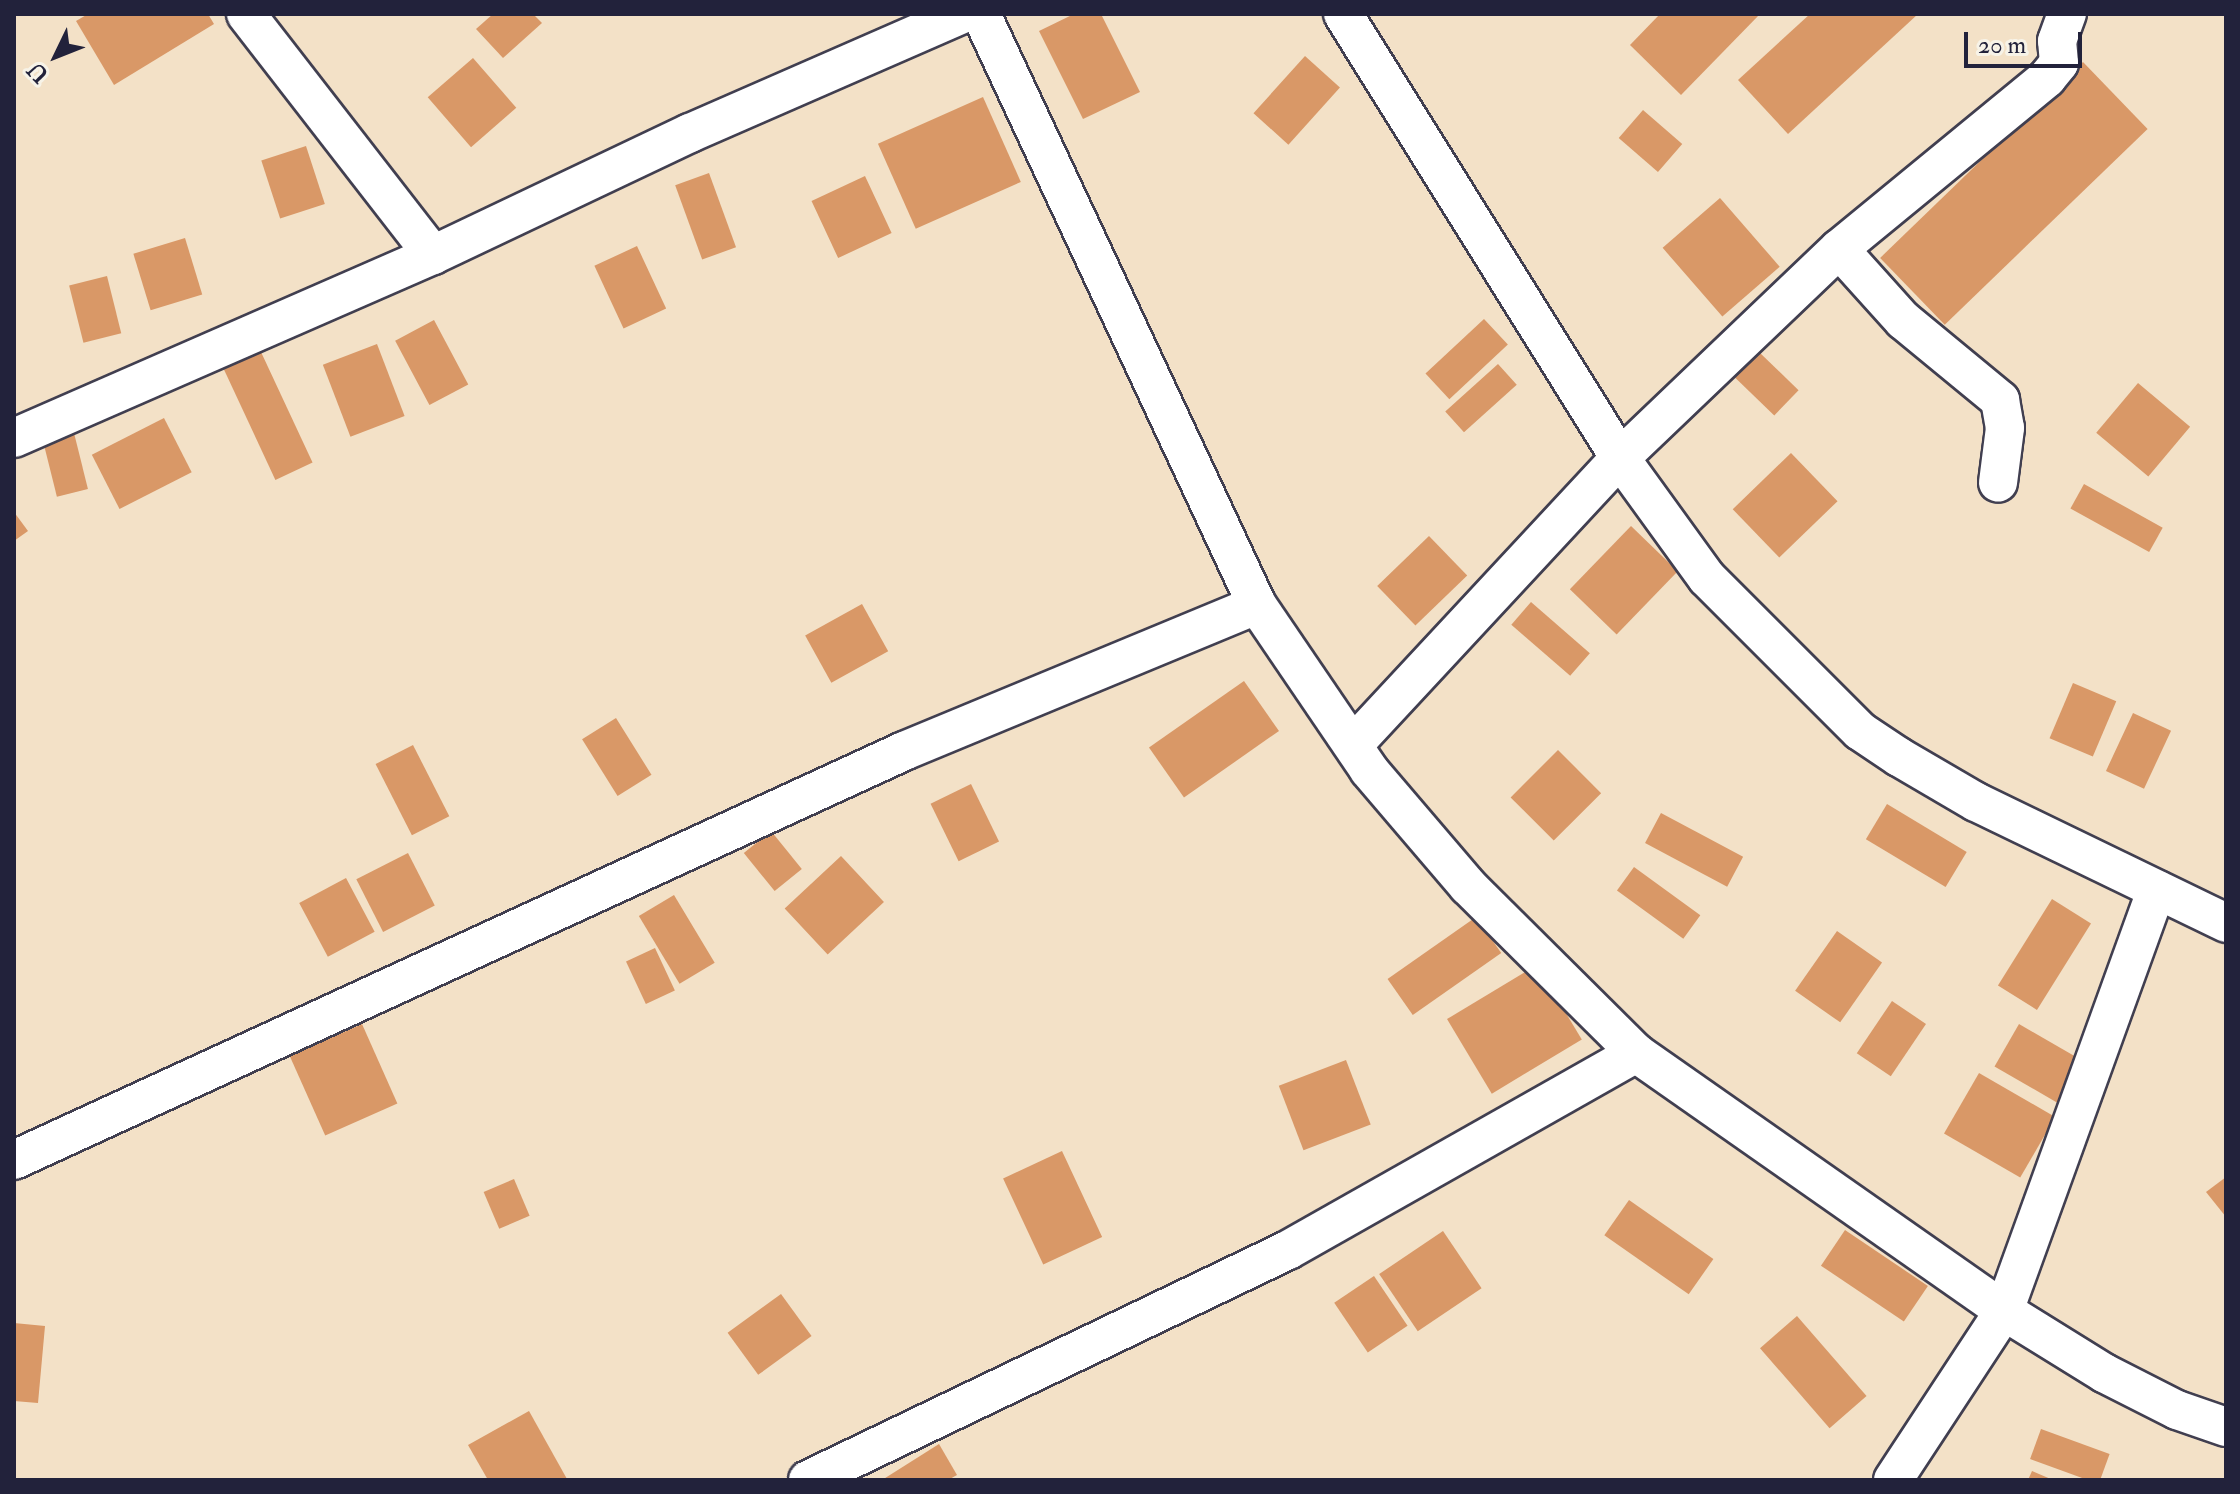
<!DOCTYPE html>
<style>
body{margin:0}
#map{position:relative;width:2240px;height:1494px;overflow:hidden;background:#f3e1c7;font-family:"IM FELL Double Pica",serif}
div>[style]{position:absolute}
.building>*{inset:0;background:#d99867;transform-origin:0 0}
.roads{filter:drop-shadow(2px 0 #413f50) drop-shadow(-2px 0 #413f50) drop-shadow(0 2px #413f50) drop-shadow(0 -2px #413f50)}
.minor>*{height:38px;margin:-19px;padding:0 19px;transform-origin:19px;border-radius:19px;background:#fff}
span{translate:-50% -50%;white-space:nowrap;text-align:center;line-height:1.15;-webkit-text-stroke:8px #f7f3e8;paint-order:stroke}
.frame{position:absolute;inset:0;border:16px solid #22223b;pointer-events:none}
.north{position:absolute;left:16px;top:16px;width:80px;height:80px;-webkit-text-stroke:6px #f7f3e8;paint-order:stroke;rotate:227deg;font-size:22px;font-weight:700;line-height:32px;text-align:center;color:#22223b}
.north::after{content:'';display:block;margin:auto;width:28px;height:36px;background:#22223b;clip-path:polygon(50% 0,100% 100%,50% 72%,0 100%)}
.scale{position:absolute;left:1964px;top:32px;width:118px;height:36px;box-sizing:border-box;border:4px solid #22223b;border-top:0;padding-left:10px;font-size:24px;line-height:28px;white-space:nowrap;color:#22223b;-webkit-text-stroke:6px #f7f3e8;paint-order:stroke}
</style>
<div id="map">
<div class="building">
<i style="clip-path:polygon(88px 14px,208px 14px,214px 24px,114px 85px,76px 21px)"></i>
<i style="clip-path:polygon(493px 14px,533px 14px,542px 23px,503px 58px,476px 29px)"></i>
<i style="clip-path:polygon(1074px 14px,1101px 14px,1140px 92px,1083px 119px,1039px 31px)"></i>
<i style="clip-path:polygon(1660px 14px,1760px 14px,1681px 95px,1630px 45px)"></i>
<i style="clip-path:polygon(1810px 14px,1918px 14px,1788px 134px,1738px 80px)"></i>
<i style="left:1305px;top:56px;width:47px;height:77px;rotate:42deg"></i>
<i style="left:473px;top:58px;width:66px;height:60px;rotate:49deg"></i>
<i style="left:2083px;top:62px;width:93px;height:282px;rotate:46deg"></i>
<i style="left:983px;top:97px;width:93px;height:115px;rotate:66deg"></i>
<i style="left:1643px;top:110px;width:52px;height:37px;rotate:41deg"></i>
<i style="left:306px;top:146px;width:61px;height:47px;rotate:72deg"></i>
<i style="left:709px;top:173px;width:79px;height:36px;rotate:70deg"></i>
<i style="left:865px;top:176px;width:63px;height:59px;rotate:65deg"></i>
<i style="left:1720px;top:198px;width:91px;height:76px;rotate:49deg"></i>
<i style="left:185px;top:238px;width:59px;height:54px;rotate:73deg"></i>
<i style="left:637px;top:246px;width:69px;height:47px;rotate:65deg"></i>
<i style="left:107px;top:276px;width:59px;height:39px;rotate:76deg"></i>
<i style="left:1484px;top:319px;width:35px;height:80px;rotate:47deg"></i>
<i style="left:434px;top:320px;width:73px;height:44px;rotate:62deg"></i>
<i style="left:377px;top:344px;width:77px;height:58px;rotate:69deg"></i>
<i style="left:261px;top:352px;width:122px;height:41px;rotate:65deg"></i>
<i style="left:1759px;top:352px;width:55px;height:35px;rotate:44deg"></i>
<i style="left:1498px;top:364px;width:28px;height:71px;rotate:48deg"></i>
<i style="left:2138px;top:383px;width:68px;height:65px;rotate:40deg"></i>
<i style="left:164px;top:418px;width:61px;height:81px;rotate:63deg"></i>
<i style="left:72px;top:425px;width:66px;height:32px;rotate:76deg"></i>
<i style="left:1791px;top:453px;width:67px;height:81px;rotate:46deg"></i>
<i style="left:2084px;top:484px;width:90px;height:28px;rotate:29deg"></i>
<i style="clip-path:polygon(14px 512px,28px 531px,14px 541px)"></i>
<i style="left:1631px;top:526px;width:65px;height:88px;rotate:44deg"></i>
<i style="left:1429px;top:536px;width:55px;height:72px;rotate:46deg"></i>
<i style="left:1531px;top:602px;width:78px;height:30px;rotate:41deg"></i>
<i style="left:862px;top:604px;width:54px;height:65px;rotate:61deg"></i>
<i style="left:1244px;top:681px;width:61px;height:116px;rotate:55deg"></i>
<i style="left:2073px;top:683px;width:47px;height:60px;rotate:23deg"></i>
<i style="left:2133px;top:713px;width:42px;height:64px;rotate:25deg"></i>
<i style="left:616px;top:718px;width:67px;height:40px;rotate:58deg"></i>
<i style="left:413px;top:745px;width:80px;height:42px;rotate:63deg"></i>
<i style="left:1558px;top:750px;width:61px;height:67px;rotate:45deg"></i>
<i style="left:971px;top:784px;width:64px;height:45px;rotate:64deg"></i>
<i style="left:1887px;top:804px;width:93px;height:41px;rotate:31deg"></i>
<i style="left:1661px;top:813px;width:93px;height:34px;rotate:28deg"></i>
<i style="left:771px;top:831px;width:49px;height:35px;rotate:51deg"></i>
<i style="left:408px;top:853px;width:59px;height:58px;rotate:63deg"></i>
<i style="left:841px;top:856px;width:63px;height:77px;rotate:47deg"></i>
<i style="left:1634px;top:867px;width:82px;height:29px;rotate:36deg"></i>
<i style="left:346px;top:878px;width:61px;height:53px;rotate:62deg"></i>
<i style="left:674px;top:895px;width:79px;height:41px;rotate:59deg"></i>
<i style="left:2052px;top:899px;width:46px;height:102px;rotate:32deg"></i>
<i style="left:1476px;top:917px;width:44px;height:108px;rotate:55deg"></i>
<i style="left:1837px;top:931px;width:55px;height:73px;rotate:35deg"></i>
<i style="left:655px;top:948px;width:47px;height:32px;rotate:65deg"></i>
<i style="left:1537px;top:965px;width:87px;height:105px;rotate:59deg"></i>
<i style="left:1892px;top:1001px;width:41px;height:63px;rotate:34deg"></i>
<i style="left:362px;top:1024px;width:87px;height:79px;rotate:66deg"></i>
<i style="left:2019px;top:1024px;width:74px;height:49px;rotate:30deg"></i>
<i style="left:1346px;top:1060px;width:69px;height:72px;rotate:69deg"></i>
<i style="left:1979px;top:1073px;width:88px;height:70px;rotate:30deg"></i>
<i style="left:1062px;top:1151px;width:95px;height:65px;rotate:65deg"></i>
<i style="clip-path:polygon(2226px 1177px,2226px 1217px,2206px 1192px)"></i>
<i style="left:514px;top:1179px;width:40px;height:33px;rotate:67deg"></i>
<i style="left:1629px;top:1200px;width:103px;height:43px;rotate:35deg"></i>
<i style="left:1845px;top:1230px;width:100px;height:43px;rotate:34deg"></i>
<i style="left:1443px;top:1231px;width:69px;height:77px;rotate:56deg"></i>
<i style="left:1374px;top:1276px;width:60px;height:48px;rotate:56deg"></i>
<i style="left:781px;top:1294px;width:52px;height:66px;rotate:54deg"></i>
<i style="left:1797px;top:1316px;width:106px;height:49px;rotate:49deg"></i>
<i style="clip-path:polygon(14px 1323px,45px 1326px,38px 1403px,14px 1401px)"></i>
<i style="clip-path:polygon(529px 1411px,567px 1479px,488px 1480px,468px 1445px)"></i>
<i style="left:2041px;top:1429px;width:73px;height:32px;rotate:20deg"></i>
<i style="clip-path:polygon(939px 1444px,957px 1475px,948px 1480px,882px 1480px)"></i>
<i style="clip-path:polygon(2032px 1471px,2053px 1480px,2028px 1480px)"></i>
</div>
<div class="roads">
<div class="minor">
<i style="left:246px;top:14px;width:305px;rotate:52.2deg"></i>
<i style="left:981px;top:14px;width:652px;rotate:64.97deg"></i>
<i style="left:1257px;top:605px;width:199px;rotate:55.8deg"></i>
<i style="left:1369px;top:770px;width:153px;rotate:49.5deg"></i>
<i style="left:1468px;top:886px;width:237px;rotate:44.8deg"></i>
<i style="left:1636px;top:1053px;width:449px;rotate:35deg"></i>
<i style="left:2004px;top:1311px;width:118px;rotate:31.8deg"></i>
<i style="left:2104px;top:1373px;width:82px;rotate:26.9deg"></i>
<i style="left:2177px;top:1410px;width:52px;rotate:19.1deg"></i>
<i style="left:1343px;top:14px;width:523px;rotate:58.04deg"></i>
<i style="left:1620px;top:458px;width:148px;rotate:54.1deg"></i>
<i style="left:1707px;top:578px;width:216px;rotate:45deg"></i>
<i style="left:1860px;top:731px;width:47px;rotate:33.7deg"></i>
<i style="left:1899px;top:757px;width:89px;rotate:30.3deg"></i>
<i style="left:1976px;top:802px;width:278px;rotate:25.8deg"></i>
<i style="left:1839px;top:249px;width:96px;rotate:48deg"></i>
<i style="left:1903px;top:320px;width:126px;rotate:39.5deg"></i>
<i style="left:2000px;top:400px;width:28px;rotate:80deg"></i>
<i style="left:2005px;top:428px;width:55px;rotate:97.3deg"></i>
<i style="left:14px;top:438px;width:457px;rotate:-23.6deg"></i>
<i style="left:433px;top:255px;width:284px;rotate:-25.4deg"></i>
<i style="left:690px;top:133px;width:298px;rotate:-23.6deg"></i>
<i style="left:1353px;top:745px;width:392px;rotate:-47.1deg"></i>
<i style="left:1620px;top:458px;width:303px;rotate:-43.7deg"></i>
<i style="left:1839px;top:249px;width:269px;rotate:-39.4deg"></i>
<i style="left:2047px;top:78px;width:19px;rotate:-51deg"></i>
<i style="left:2059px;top:63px;width:22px;rotate:-95deg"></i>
<i style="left:2057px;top:41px;width:29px;rotate:-70deg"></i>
<i style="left:14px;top:1160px;width:979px;rotate:-24.68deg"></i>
<i style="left:904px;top:751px;width:382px;rotate:-22.5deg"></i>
<i style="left:808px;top:1480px;width:532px;rotate:-25.6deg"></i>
<i style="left:1288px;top:1250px;width:400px;rotate:-29.5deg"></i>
<i style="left:1893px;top:1480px;width:202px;rotate:-56.7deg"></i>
<i style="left:2004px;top:1311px;width:448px;rotate:-70.1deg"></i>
</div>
</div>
<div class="frame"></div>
<div class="north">U</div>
<div class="scale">20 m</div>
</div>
